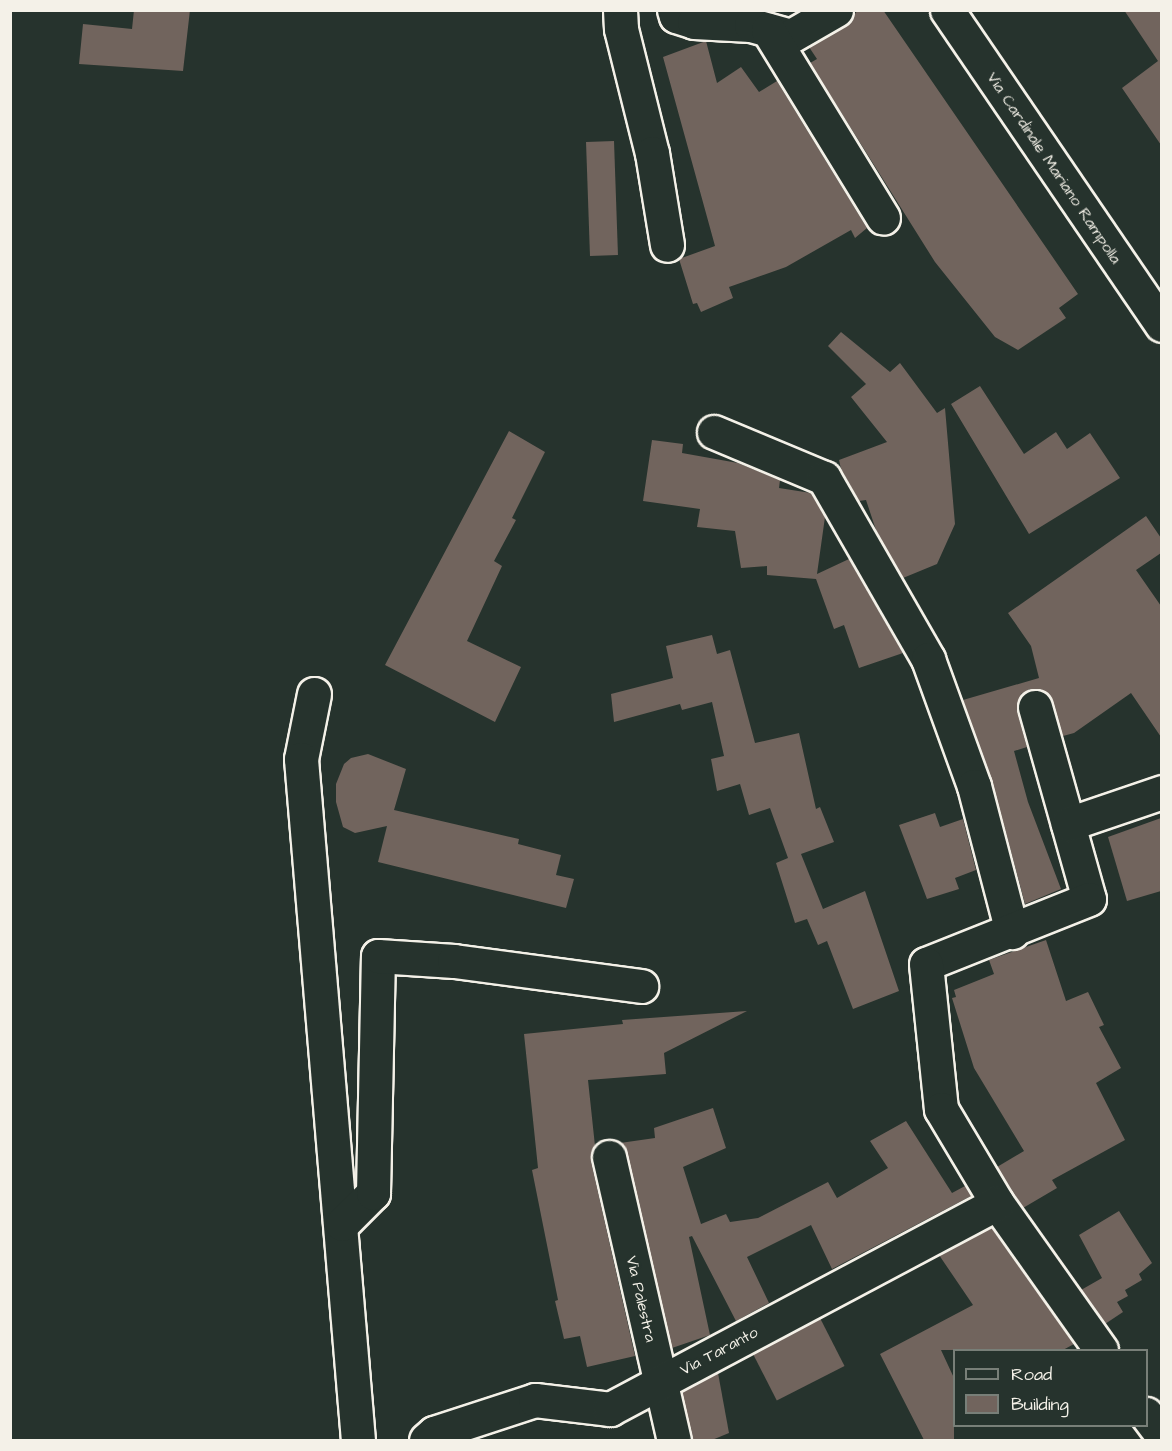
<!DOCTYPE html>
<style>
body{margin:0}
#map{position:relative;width:1172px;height:1451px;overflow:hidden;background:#26332d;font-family:"Architects Daughter",sans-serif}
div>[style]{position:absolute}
.building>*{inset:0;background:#71645d;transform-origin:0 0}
.roads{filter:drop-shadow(2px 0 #f4f1e8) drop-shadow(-2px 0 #f4f1e8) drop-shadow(0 2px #f4f1e8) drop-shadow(0 -2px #f4f1e8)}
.street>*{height:33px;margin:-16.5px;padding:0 16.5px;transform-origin:16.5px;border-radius:16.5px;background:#26332d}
.secondary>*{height:33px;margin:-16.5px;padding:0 16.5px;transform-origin:16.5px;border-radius:16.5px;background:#26332d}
span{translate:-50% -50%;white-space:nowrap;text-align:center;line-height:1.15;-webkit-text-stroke:5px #26332d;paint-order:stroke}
.street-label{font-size:16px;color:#f4f1e8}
.frame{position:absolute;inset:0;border:12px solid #f4f1e8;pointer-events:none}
.legend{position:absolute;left:953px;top:1349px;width:195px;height:78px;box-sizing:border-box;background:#26332d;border:2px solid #787f78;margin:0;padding:8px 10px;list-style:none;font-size:18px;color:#f4f1e8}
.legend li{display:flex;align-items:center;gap:12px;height:30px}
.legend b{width:30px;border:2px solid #787f78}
</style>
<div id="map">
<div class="building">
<i style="clip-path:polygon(134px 10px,190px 10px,183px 71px,79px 64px,83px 24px,132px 29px)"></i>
<i style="clip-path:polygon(858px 10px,883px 10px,1078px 294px,1059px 308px,1066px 318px,1018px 350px,995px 337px,935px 262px,810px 63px,817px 59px,809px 47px,845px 26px)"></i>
<i style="clip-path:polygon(1124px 10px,1161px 10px,1161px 145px,1122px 88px,1158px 61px)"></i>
<i style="clip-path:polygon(706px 41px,717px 83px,741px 67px,759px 92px,777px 81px,867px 228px,855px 238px,851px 230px,786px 267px,729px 287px,733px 298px,701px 312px,697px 303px,693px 304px,679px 259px,715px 246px,663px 57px)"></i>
<i style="left:614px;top:141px;width:114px;height:28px;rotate:88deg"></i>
<i style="clip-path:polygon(841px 332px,890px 372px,900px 363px,937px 413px,945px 408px,955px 524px,937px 564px,903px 578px,877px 533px,866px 500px,859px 501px,841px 469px,839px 460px,887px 442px,851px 397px,866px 384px,828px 346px)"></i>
<i style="clip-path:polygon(980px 386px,1024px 454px,1056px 432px,1067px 449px,1090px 433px,1120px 478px,1029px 534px,951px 404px)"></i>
<i style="clip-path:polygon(509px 431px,545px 452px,512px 518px,516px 520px,494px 561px,502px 566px,467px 641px,521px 667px,495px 722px,385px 665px)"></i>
<i style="clip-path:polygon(652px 440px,683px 444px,682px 453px,738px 463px,780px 480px,779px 488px,811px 493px,825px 517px,817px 574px,849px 559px,903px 653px,859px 668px,844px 625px,834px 629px,816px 579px,767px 575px,767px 566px,741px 568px,735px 531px,697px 527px,700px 509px,643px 501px)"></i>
<i style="clip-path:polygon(1146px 516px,1161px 538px,1161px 553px,1136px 570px,1161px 606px,1161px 737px,1131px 693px,1074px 733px,1063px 736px,1048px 694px,1030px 689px,1021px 694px,1017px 711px,1027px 747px,1014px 751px,1028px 802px,1061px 889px,1025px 904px,992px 781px,963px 700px,1039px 678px,1031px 646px,1008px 613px)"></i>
<i style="clip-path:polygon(712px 635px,717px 654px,730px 650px,755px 743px,799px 733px,816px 809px,820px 807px,834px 842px,801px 854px,823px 909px,865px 891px,899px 991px,853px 1009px,827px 941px,818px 945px,807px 919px,795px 923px,776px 863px,788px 858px,770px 808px,749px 815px,740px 784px,717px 791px,711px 759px,724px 756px,712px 702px,682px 710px,680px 704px,614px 722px,611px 694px,673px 678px,666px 646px)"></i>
<i style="clip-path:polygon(368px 754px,406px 769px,394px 810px,519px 839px,518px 844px,561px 855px,556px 875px,574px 879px,566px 908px,378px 862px,387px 826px,355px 833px,343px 827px,336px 802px,336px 784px,344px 764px,351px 758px)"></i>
<i style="clip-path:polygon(935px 813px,940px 827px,963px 819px,976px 870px,955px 878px,959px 889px,927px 899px,899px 825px)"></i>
<i style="clip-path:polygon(1161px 818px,1161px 891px,1127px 901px,1108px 837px)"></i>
<i style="clip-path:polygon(1046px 940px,1066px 1001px,1088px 992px,1104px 1025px,1099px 1027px,1121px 1068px,1096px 1083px,1125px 1140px,1052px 1180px,1057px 1188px,1023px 1208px,997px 1167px,1024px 1151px,974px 1068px,952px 998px,956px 997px,954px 990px,994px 974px,989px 960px)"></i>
<i style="clip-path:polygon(747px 1011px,664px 1053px,666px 1074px,588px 1080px,595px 1146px,591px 1161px,635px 1356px,587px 1367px,580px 1336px,564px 1339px,555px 1301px,558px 1300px,532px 1170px,538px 1168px,524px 1034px,623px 1024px,622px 1020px)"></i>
<i style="clip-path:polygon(713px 1108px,726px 1148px,683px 1167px,701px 1224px,726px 1214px,730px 1222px,758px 1218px,828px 1182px,837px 1198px,888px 1168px,870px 1141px,906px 1121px,952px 1193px,965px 1186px,971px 1196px,832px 1269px,811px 1225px,747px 1257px,769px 1303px,736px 1321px,692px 1236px,689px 1237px,710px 1335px,672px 1348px,627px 1153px,620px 1143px,655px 1138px,654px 1128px)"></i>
<i style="clip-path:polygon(1119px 1211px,1152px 1263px,1139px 1274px,1142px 1280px,1125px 1290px,1128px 1296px,1117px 1302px,1123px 1312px,1105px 1324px,1081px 1290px,1102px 1278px,1079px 1235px)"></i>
<i style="clip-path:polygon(991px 1227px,1074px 1344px,1063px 1350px,941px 1350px,954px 1378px,954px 1440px,924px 1440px,880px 1354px,973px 1305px,939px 1255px)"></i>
<i style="left:820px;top:1318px;width:54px;height:76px;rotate:63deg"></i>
<i style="clip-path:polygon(718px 1373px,729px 1433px,712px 1440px,692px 1440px,682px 1392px)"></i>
</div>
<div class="roads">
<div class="street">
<i style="left:620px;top:10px;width:19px;rotate:87deg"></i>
<i style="left:621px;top:29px;width:128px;rotate:76deg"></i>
<i style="left:652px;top:153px;width:93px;rotate:80.7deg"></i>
<i style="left:674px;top:10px;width:6px;rotate:72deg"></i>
<i style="left:676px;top:16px;width:19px;rotate:18deg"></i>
<i style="left:694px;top:22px;width:57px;rotate:3deg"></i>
<i style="left:751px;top:25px;width:41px;rotate:15.4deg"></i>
<i style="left:791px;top:36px;width:52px;rotate:-30deg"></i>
<i style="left:768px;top:30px;width:220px;rotate:58.5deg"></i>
<i style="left:714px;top:432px;width:119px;rotate:22.7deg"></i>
<i style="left:824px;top:478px;width:209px;rotate:60.1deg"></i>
<i style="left:928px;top:659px;width:135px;rotate:70.1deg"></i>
<i style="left:974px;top:786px;width:151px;rotate:75.4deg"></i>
<i style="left:314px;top:694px;width:66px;rotate:101.3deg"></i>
<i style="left:301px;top:759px;width:683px;rotate:85.22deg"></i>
<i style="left:1035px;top:707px;width:199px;rotate:74.3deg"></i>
<i style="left:1089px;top:899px;width:175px;rotate:158.3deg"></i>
<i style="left:926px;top:964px;width:146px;rotate:84.1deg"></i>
<i style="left:941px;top:1109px;width:109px;rotate:59.2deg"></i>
<i style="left:997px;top:1203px;width:180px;rotate:54.7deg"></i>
<i style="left:1068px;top:824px;width:99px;rotate:-18.8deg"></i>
<i style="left:609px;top:1157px;width:290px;rotate:77.1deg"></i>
<i style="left:342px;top:1224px;width:44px;rotate:-45deg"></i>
<i style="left:373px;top:1193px;width:237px;rotate:-88.8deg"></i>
<i style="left:378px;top:956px;width:76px;rotate:3.8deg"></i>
<i style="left:454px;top:961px;width:189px;rotate:7.6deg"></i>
<i style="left:1146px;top:1414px;width:26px;rotate:53deg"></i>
<i style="left:426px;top:1440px;width:11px;rotate:-41deg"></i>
<i style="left:434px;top:1433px;width:106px;rotate:-18.1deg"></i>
<i style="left:535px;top:1400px;width:76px;rotate:6.8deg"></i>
<i style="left:610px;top:1409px;width:438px;rotate:-28deg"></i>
</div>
<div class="secondary">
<i style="left:947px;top:10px;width:381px;rotate:55.7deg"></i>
</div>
</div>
<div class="street-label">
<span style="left:1054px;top:168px;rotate:56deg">Via Cardinale Mariano Rampolla</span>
<span style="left:641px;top:1299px;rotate:77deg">Via Palestra</span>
<span style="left:719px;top:1351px;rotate:-28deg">Via Taranto</span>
</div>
<div class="frame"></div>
<ul class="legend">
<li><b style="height:8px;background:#26332d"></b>Road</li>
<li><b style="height:16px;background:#71645d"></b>Building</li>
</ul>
</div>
